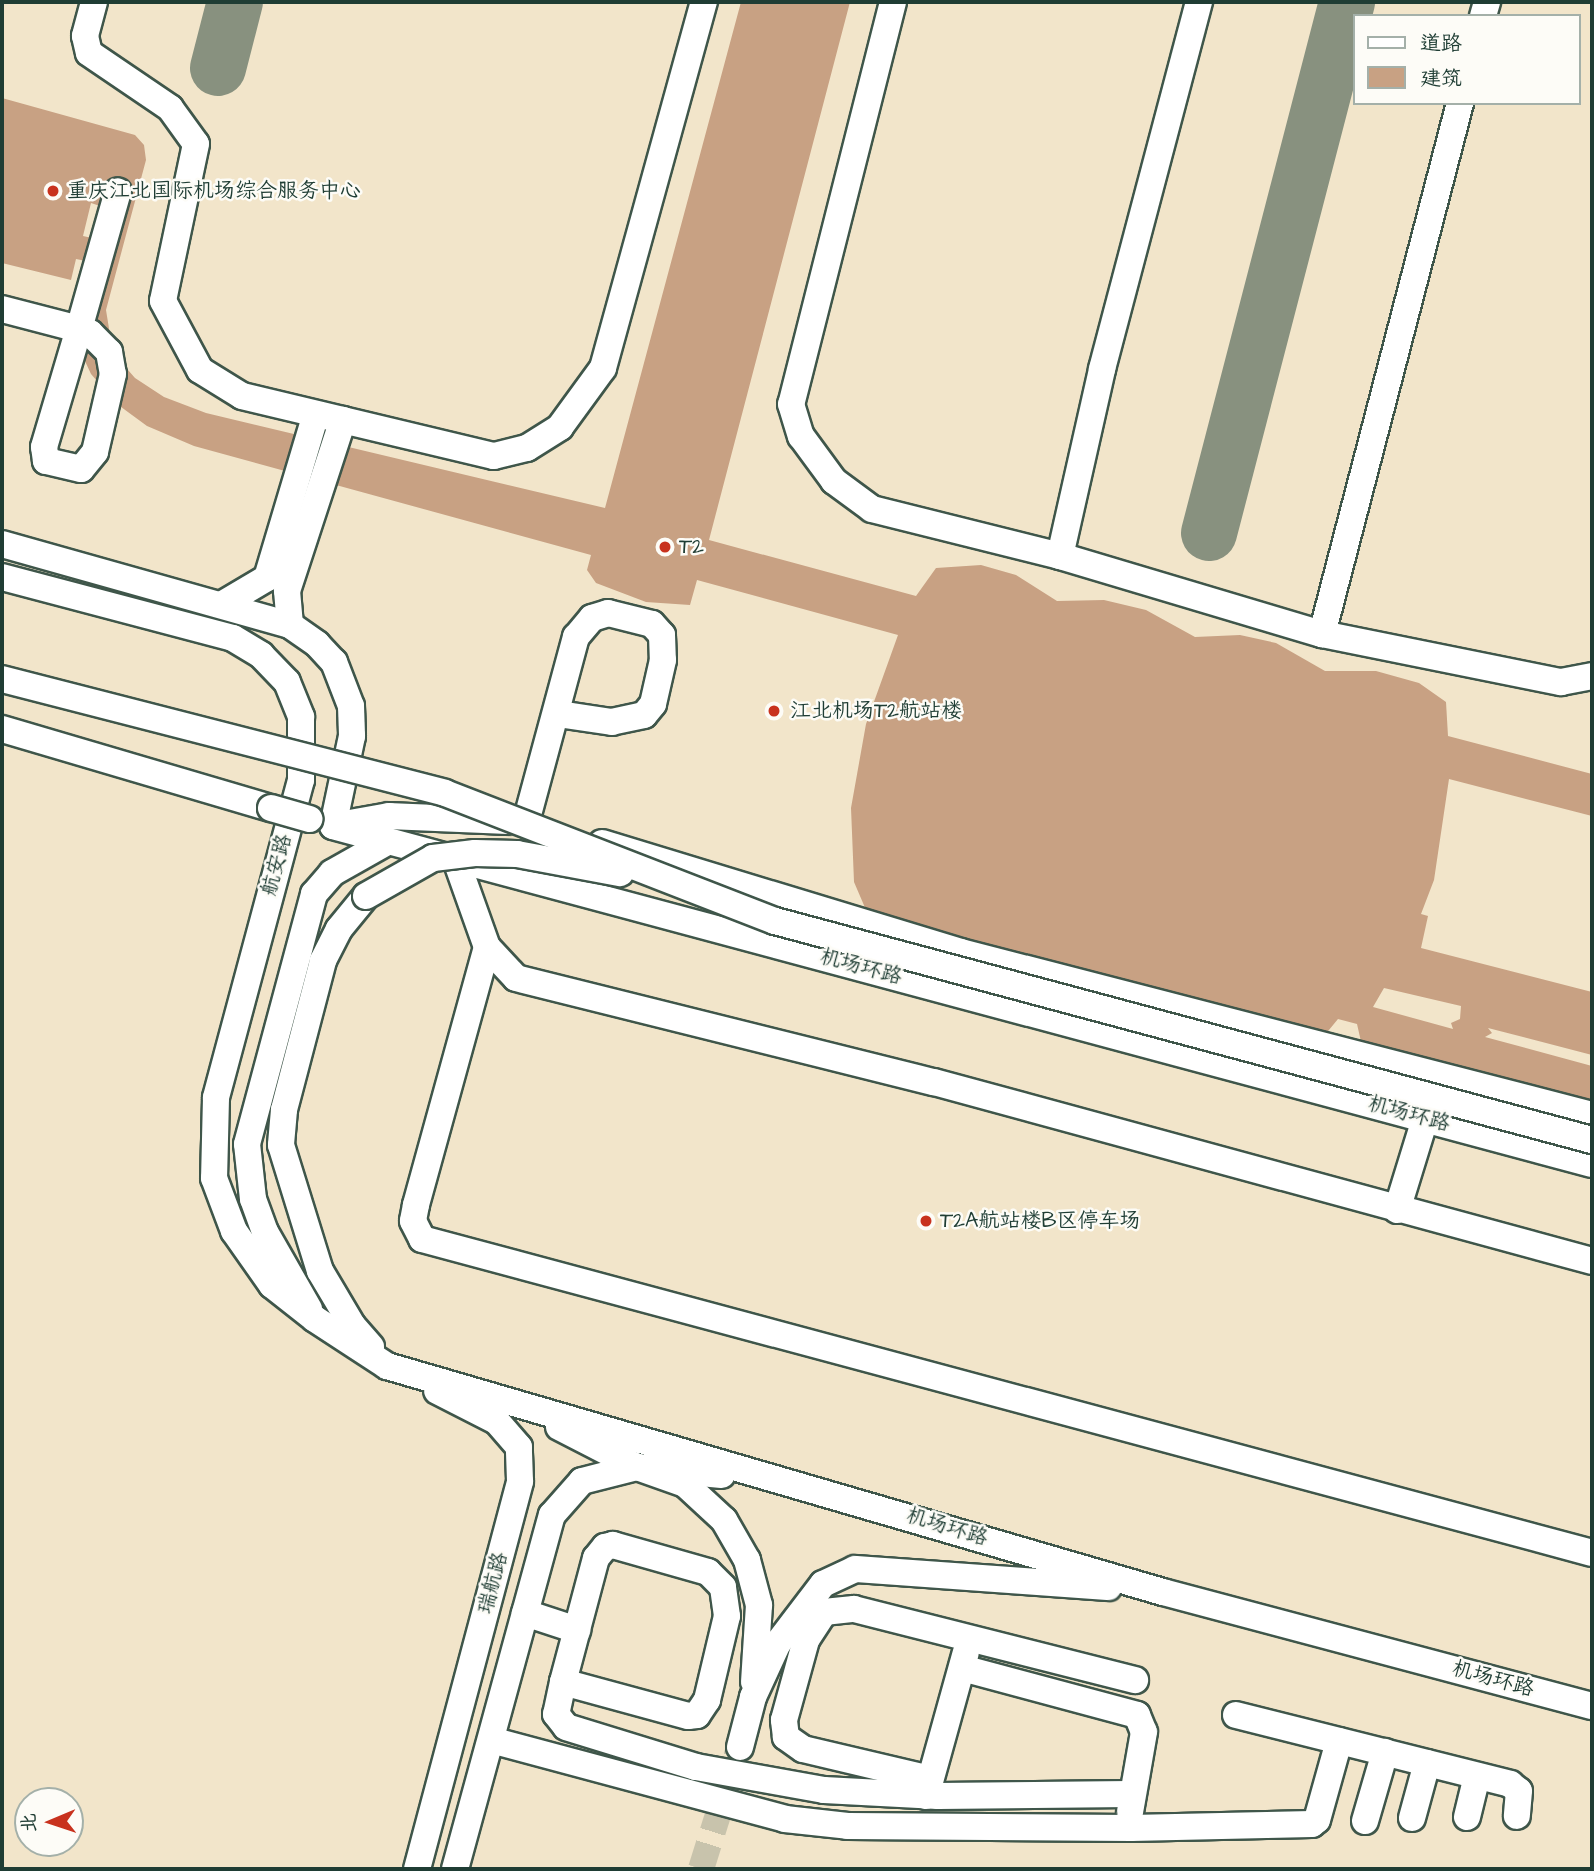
<!DOCTYPE html>
<meta charset="utf-8">
<style>
body{margin:0}
#map{position:relative;width:1594px;height:1871px;overflow:hidden;background:#f2e5ca;font-family:"Architects Daughter","LXGW WenKai TC",sans-serif}
div>[style]{position:absolute}
.taxiway>*{height:56px;margin:-28px;padding:0 28px;transform-origin:28px;border-radius:28px;background:#88917f}
.building>*{inset:0;background:#c8a183}
.minor-tunnel>*{height:26px;margin-top:-13px;transform-origin:0;background:repeating-linear-gradient(90deg,#c8c3ac 0 26px,transparent 0 39px)}
.roads{filter:drop-shadow(2px 0 #3f564a) drop-shadow(-2px 0 #3f564a) drop-shadow(0 2px #3f564a) drop-shadow(0 -2px #3f564a)}
.minor>*{height:26px;margin:-13px;padding:0 13px;transform-origin:13px;border-radius:13px;background:#fff}
.bridges{filter:drop-shadow(2px 0 #3f564a) drop-shadow(-2px 0 #3f564a) drop-shadow(0 2px #3f564a) drop-shadow(0 -2px #3f564a)}
.minor-bridge>*{height:26px;margin:-13px;padding:0 13px;transform-origin:13px;border-radius:13px;background:#fff}
.dots>*{width:19px;height:19px;translate:-50% -50%;box-sizing:border-box;border:4px solid #fdfcf7;border-radius:50%}
span{translate:-50% -50%;white-space:nowrap;text-align:center;line-height:1.15;-webkit-text-stroke:5px #fdfcf7;paint-order:stroke}
.poi-label{font-size:21px;color:#1f3d34}
.left{translate:0 -50%;text-align:left}
.street-label{font-size:21px;color:#1f3d34}
.frame{position:absolute;inset:0;border:4px solid #1f3d34;pointer-events:none}
.legend{position:absolute;left:1353px;top:14px;width:228px;height:91px;box-sizing:border-box;background:#fdfcf7;border:2px solid #a4b0a9;margin:0;padding:9px 12px;list-style:none;font-size:21px;color:#1f3d34}
.legend li{display:flex;align-items:center;gap:14px;height:35px}
.legend b{width:35px;border:2px solid #a4b0a9}
.north{position:absolute;left:14px;top:1787px;width:70px;height:70px;box-sizing:border-box;background:#fdfcf7;border:2px solid #a4b0a9;border-radius:50%;rotate:268deg;font-size:19px;font-weight:700;line-height:28px;text-align:center;color:#1f3d34}
.north::after{content:'';display:block;margin:auto;width:24px;height:32px;background:#c8321e;clip-path:polygon(50% 0,100% 100%,50% 72%,0 100%)}
</style>
<div id="map">
<div class="taxiway">
<i style="left:218px;top:68px;width:68px;rotate:-75.6deg"></i>
<i style="left:1209px;top:533px;width:549px;rotate:-75.43deg"></i>
</div>
<div class="building">
<i style="clip-path:polygon(evenodd,741px 2px,850px 2px,709px 540px,916px 596px,936px 568px,981px 565px,1016px 575px,1057px 601px,1104px 600px,1146px 610px,1195px 637px,1240px 635px,1276px 643px,1325px 671px,1376px 671px,1419px 683px,1446px 702px,1448px 736px,1592px 774px,1592px 816px,1449px 779px,1434px 880px,1421px 914px,1428px 916px,1421px 948px,1592px 992px,1592px 1055px,1488px 1028px,1492px 1033px,1485px 1037px,1592px 1066px,1592px 1106px,1362px 1046px,1357px 1024px,1338px 1019px,1324px 1036px,869px 917px,854px 882px,851px 808px,866px 724px,898px 635px,697px 580px,690px 605px,646px 602px,596px 583px,587px 570px,591px 555px,194px 446px,147px 426px,117px 404px,91px 374px,78px 346px,86px 261px,76px 259px,71px 280px,2px 263px,2px 98px,135px 135px,144px 145px,146px 160px,106px 310px,113px 353px,135px 378px,164px 397px,206px 413px,605px 508px,741px 2px,91px 203px,100px 206px,92px 238px,83px 236px,91px 203px,741px 2px,1384px 988px,1461px 1006px,1460px 1019px,1451px 1023px,1453px 1029px,1373px 1007px,1384px 988px)"></i>
</div>
<div class="minor-tunnel">
<i style="left:701px;top:1869px;width:121px;rotate:-72.6deg"></i>
</div>
<div class="roads">
<div class="minor">
<i style="left:94px;top:2px;width:35px;rotate:105deg"></i>
<i style="left:85px;top:36px;width:17px;rotate:77deg"></i>
<i style="left:89px;top:53px;width:98px;rotate:34.2deg"></i>
<i style="left:170px;top:108px;width:44px;rotate:54.2deg"></i>
<i style="left:196px;top:144px;width:160px;rotate:101.9deg"></i>
<i style="left:163px;top:301px;width:78px;rotate:61.8deg"></i>
<i style="left:200px;top:370px;width:49px;rotate:31.8deg"></i>
<i style="left:242px;top:396px;width:259px;rotate:13.4deg"></i>
<i style="left:494px;top:456px;width:34px;rotate:-14deg"></i>
<i style="left:527px;top:448px;width:39px;rotate:-32deg"></i>
<i style="left:560px;top:427px;width:73px;rotate:-53.9deg"></i>
<i style="left:603px;top:368px;width:380px;rotate:-74.6deg"></i>
<i style="left:893px;top:2px;width:415px;rotate:104.2deg"></i>
<i style="left:791px;top:404px;width:34px;rotate:73deg"></i>
<i style="left:801px;top:436px;width:56px;rotate:53.7deg"></i>
<i style="left:834px;top:481px;width:47px;rotate:36.4deg"></i>
<i style="left:872px;top:509px;width:194px;rotate:14deg"></i>
<i style="left:1060px;top:556px;width:273px;rotate:16.6deg"></i>
<i style="left:1322px;top:634px;width:244px;rotate:11.4deg"></i>
<i style="left:1561px;top:682px;width:32px;rotate:-11deg"></i>
<i style="left:1483px;top:16px;width:15px;rotate:-74deg"></i>
<i style="left:2px;top:309px;width:80px;rotate:14.6deg"></i>
<i style="left:79px;top:329px;width:12px;rotate:20deg"></i>
<i style="left:90px;top:333px;width:27px;rotate:45deg"></i>
<i style="left:109px;top:352px;width:22px;rotate:80deg"></i>
<i style="left:113px;top:374px;width:80px;rotate:103deg"></i>
<i style="left:95px;top:452px;width:22px;rotate:129deg"></i>
<i style="left:81px;top:469px;width:36px;rotate:-167deg"></i>
<i style="left:46px;top:461px;width:14px;rotate:-98deg"></i>
<i style="left:44px;top:447px;width:123px;rotate:-73.5deg"></i>
<i style="left:79px;top:329px;width:143px;rotate:-74.2deg"></i>
<i style="left:2px;top:544px;width:299px;rotate:15.7deg"></i>
<i style="left:290px;top:625px;width:33px;rotate:35deg"></i>
<i style="left:317px;top:644px;width:25px;rotate:47deg"></i>
<i style="left:334px;top:662px;width:47px;rotate:68.9deg"></i>
<i style="left:351px;top:706px;width:30px;rotate:88deg"></i>
<i style="left:352px;top:736px;width:92px;rotate:101.9deg"></i>
<i style="left:333px;top:826px;width:57px;rotate:-10.1deg"></i>
<i style="left:389px;top:816px;width:118px;rotate:2.4deg"></i>
<i style="left:1060px;top:556px;width:192px;rotate:-77.3deg"></i>
<i style="left:1102px;top:369px;width:380px;rotate:-75.2deg"></i>
<i style="left:2px;top:577px;width:239px;rotate:14.8deg"></i>
<i style="left:233px;top:638px;width:33px;rotate:31deg"></i>
<i style="left:261px;top:655px;width:37px;rotate:46deg"></i>
<i style="left:287px;top:682px;width:38px;rotate:68deg"></i>
<i style="left:301px;top:717px;width:63px;rotate:90deg"></i>
<i style="left:301px;top:780px;width:329px;rotate:105deg"></i>
<i style="left:216px;top:1098px;width:80px;rotate:91.4deg"></i>
<i style="left:214px;top:1178px;width:57px;rotate:69.3deg"></i>
<i style="left:234px;top:1231px;width:66px;rotate:54.9deg"></i>
<i style="left:272px;top:1285px;width:55px;rotate:38.3deg"></i>
<i style="left:315px;top:1319px;width:86px;rotate:33.1deg"></i>
<i style="left:387px;top:1366px;width:808px;rotate:16.24deg"></i>
<i style="left:1163px;top:1592px;width:444px;rotate:14.9deg"></i>
<i style="left:223px;top:604px;width:51px;rotate:-30.6deg"></i>
<i style="left:267px;top:578px;width:171px;rotate:-73.4deg"></i>
<i style="left:290px;top:625px;width:34px;rotate:-95deg"></i>
<i style="left:287px;top:591px;width:180px;rotate:-71.9deg"></i>
<i style="left:1322px;top:634px;width:549px;rotate:-75.43deg"></i>
<i style="left:2px;top:729px;width:280px;rotate:16.4deg"></i>
<i style="left:526px;top:822px;width:192px;rotate:-74.9deg"></i>
<i style="left:576px;top:637px;width:25px;rotate:-50deg"></i>
<i style="left:592px;top:618px;width:17px;rotate:-17deg"></i>
<i style="left:608px;top:613px;width:45px;rotate:14deg"></i>
<i style="left:652px;top:624px;width:15px;rotate:48deg"></i>
<i style="left:662px;top:635px;width:25px;rotate:88deg"></i>
<i style="left:663px;top:660px;width:45px;rotate:102.8deg"></i>
<i style="left:653px;top:704px;width:14px;rotate:129deg"></i>
<i style="left:644px;top:715px;width:33px;rotate:168deg"></i>
<i style="left:612px;top:722px;width:55px;rotate:-171.6deg"></i>
<i style="left:336px;top:827px;width:1300px;rotate:15.02deg"></i>
<i style="left:602px;top:843px;width:375px;rotate:16.9deg"></i>
<i style="left:961px;top:952px;width:652px;rotate:14.48deg"></i>
<i style="left:456px;top:860px;width:92px;rotate:70.4deg"></i>
<i style="left:487px;top:947px;width:42px;rotate:46.9deg"></i>
<i style="left:516px;top:978px;width:431px;rotate:14deg"></i>
<i style="left:934px;top:1082px;width:682px;rotate:15.22deg"></i>
<i style="left:366px;top:896px;width:43px;rotate:129.3deg"></i>
<i style="left:339px;top:929px;width:36px;rotate:117deg"></i>
<i style="left:323px;top:961px;width:154px;rotate:104.7deg"></i>
<i style="left:284px;top:1110px;width:35px;rotate:95deg"></i>
<i style="left:281px;top:1145px;width:132px;rotate:72.8deg"></i>
<i style="left:320px;top:1271px;width:63px;rotate:59.3deg"></i>
<i style="left:352px;top:1325px;width:29px;rotate:49deg"></i>
<i style="left:487px;top:947px;width:268px;rotate:105.4deg"></i>
<i style="left:416px;top:1205px;width:16px;rotate:101deg"></i>
<i style="left:413px;top:1221px;width:20px;rotate:63deg"></i>
<i style="left:422px;top:1239px;width:1211px;rotate:15.02deg"></i>
<i style="left:1397px;top:1210px;width:95px;rotate:-72.9deg"></i>
<i style="left:309px;top:1309px;width:89px;rotate:-119.7deg"></i>
<i style="left:265px;top:1232px;width:35px;rotate:-110deg"></i>
<i style="left:253px;top:1199px;width:55px;rotate:-96.2deg"></i>
<i style="left:247px;top:1144px;width:259px;rotate:-75deg"></i>
<i style="left:314px;top:894px;width:28px;rotate:-49deg"></i>
<i style="left:332px;top:873px;width:63px;rotate:-29.4deg"></i>
<i style="left:559px;top:1427px;width:88px;rotate:27.1deg"></i>
<i style="left:637px;top:1467px;width:51px;rotate:19.5deg"></i>
<i style="left:685px;top:1484px;width:53px;rotate:42.7deg"></i>
<i style="left:724px;top:1520px;width:46px;rotate:60.1deg"></i>
<i style="left:747px;top:1560px;width:47px;rotate:75.1deg"></i>
<i style="left:759px;top:1605px;width:77px;rotate:93.7deg"></i>
<i style="left:525px;top:1613px;width:55px;rotate:18.1deg"></i>
<i style="left:962px;top:1668px;width:181px;rotate:15deg"></i>
<i style="left:1137px;top:1715px;width:18px;rotate:68deg"></i>
<i style="left:1144px;top:1732px;width:81px;rotate:99.9deg"></i>
<i style="left:563px;top:1682px;width:130px;rotate:15.2deg"></i>
<i style="left:688px;top:1716px;width:9px;rotate:-6deg"></i>
<i style="left:697px;top:1715px;width:18px;rotate:-56deg"></i>
<i style="left:707px;top:1700px;width:86px;rotate:-76.6deg"></i>
<i style="left:727px;top:1616px;width:29px;rotate:-98deg"></i>
<i style="left:723px;top:1587px;width:21px;rotate:-135deg"></i>
<i style="left:708px;top:1572px;width:99px;rotate:-164.1deg"></i>
<i style="left:613px;top:1545px;width:8px;rotate:166deg"></i>
<i style="left:605px;top:1547px;width:14px;rotate:129deg"></i>
<i style="left:596px;top:1558px;width:128px;rotate:104.9deg"></i>
<i style="left:563px;top:1682px;width:33px;rotate:102deg"></i>
<i style="left:556px;top:1714px;width:16px;rotate:52deg"></i>
<i style="left:566px;top:1727px;width:136px;rotate:17.1deg"></i>
<i style="left:696px;top:1767px;width:130px;rotate:10.2deg"></i>
<i style="left:824px;top:1790px;width:114px;rotate:3deg"></i>
<i style="left:938px;top:1796px;width:192px;rotate:-0.6deg"></i>
<i style="left:1236px;top:1715px;width:283px;rotate:14.1deg"></i>
<i style="left:1510px;top:1784px;width:11px;rotate:38deg"></i>
<i style="left:1519px;top:1791px;width:25px;rotate:95deg"></i>
<i style="left:491px;top:1740px;width:304px;rotate:15deg"></i>
<i style="left:785px;top:1819px;width:63px;rotate:6.3deg"></i>
<i style="left:848px;top:1826px;width:283px;rotate:0.4deg"></i>
<i style="left:1131px;top:1828px;width:181px;rotate:-1.3deg"></i>
<i style="left:1312px;top:1824px;width:6px;rotate:-39deg"></i>
<i style="left:1317px;top:1820px;width:82px;rotate:-74.4deg"></i>
<i style="left:740px;top:1747px;width:52px;rotate:-75.4deg"></i>
<i style="left:753px;top:1697px;width:60px;rotate:-65.2deg"></i>
<i style="left:778px;top:1643px;width:74px;rotate:-52.7deg"></i>
<i style="left:823px;top:1584px;width:35px;rotate:-25deg"></i>
<i style="left:855px;top:1569px;width:254px;rotate:4.1deg"></i>
<i style="left:930px;top:1779px;width:130px;rotate:-166.7deg"></i>
<i style="left:803px;top:1749px;width:21px;rotate:-145deg"></i>
<i style="left:786px;top:1737px;width:17px;rotate:-97deg"></i>
<i style="left:784px;top:1720px;width:83px;rotate:-74.6deg"></i>
<i style="left:806px;top:1640px;width:33px;rotate:-57deg"></i>
<i style="left:824px;top:1612px;width:30px;rotate:-6deg"></i>
<i style="left:854px;top:1609px;width:290px;rotate:14.2deg"></i>
<i style="left:926px;top:1796px;width:149px;rotate:-74.5deg"></i>
<i style="left:1467px;top:1817px;width:42px;rotate:-76.3deg"></i>
<i style="left:1412px;top:1818px;width:57px;rotate:-74.7deg"></i>
<i style="left:1365px;top:1821px;width:72px;rotate:-73.8deg"></i>
<i style="left:417px;top:1869px;width:401px;rotate:-75.1deg"></i>
<i style="left:520px;top:1481px;width:34px;rotate:-92deg"></i>
<i style="left:519px;top:1447px;width:35px;rotate:-131deg"></i>
<i style="left:496px;top:1421px;width:66px;rotate:-153deg"></i>
<i style="left:455px;top:1869px;width:367px;rotate:-74.7deg"></i>
<i style="left:552px;top:1515px;width:45px;rotate:-48.6deg"></i>
<i style="left:582px;top:1481px;width:57px;rotate:-14.3deg"></i>
<i style="left:637px;top:1467px;width:85px;rotate:5.4deg"></i>
</div>
</div>
<div class="bridges">
<div class="minor-bridge">
<i style="left:2px;top:679px;width:457px;rotate:14.4deg"></i>
<i style="left:445px;top:793px;width:354px;rotate:21.2deg"></i>
<i style="left:775px;top:921px;width:846px;rotate:15.01deg"></i>
<i style="left:271px;top:808px;width:40px;rotate:16deg"></i>
<i style="left:366px;top:896px;width:77px;rotate:-29.6deg"></i>
<i style="left:433px;top:858px;width:42px;rotate:-6.8deg"></i>
<i style="left:475px;top:853px;width:42px;rotate:1.4deg"></i>
<i style="left:517px;top:854px;width:105px;rotate:10.5deg"></i>
</div>
</div>
<div class="dots">
<i style="left:53px;top:191px;background:#c8321e"></i>
<i style="left:665px;top:547px;background:#c8321e"></i>
<i style="left:774px;top:711px;background:#c8321e"></i>
<i style="left:926px;top:1221px;background:#c8321e"></i>
</div>
<div class="poi-label">
<span class="left" style="left:67px;top:191px">重庆江北国际机场综合服务中心</span>
<span class="left" style="left:679px;top:547px">T2</span>
<span class="left" style="left:790px;top:711px">江北机场T2航站楼</span>
<span class="left" style="left:940px;top:1221px">T2A航站楼B区停车场</span>
</div>
<div class="street-label">
<span style="left:277px;top:865px;rotate:-75deg">航安路</span>
<span style="left:861px;top:967px;rotate:15deg">机场环路</span>
<span style="left:1409px;top:1114px;rotate:15deg">机场环路</span>
<span style="left:947px;top:1527px;rotate:17deg">机场环路</span>
<span style="left:493px;top:1583px;rotate:-75deg">瑞航路</span>
<span style="left:1493px;top:1679px;rotate:15deg">机场环路</span>
</div>
<div class="frame"></div>
<ul class="legend">
<li><b style="height:9px;background:#fff"></b>道路</li>
<li><b style="height:19px;background:#c8a183"></b>建筑</li>
</ul>
<div class="north">北</div>
</div>
